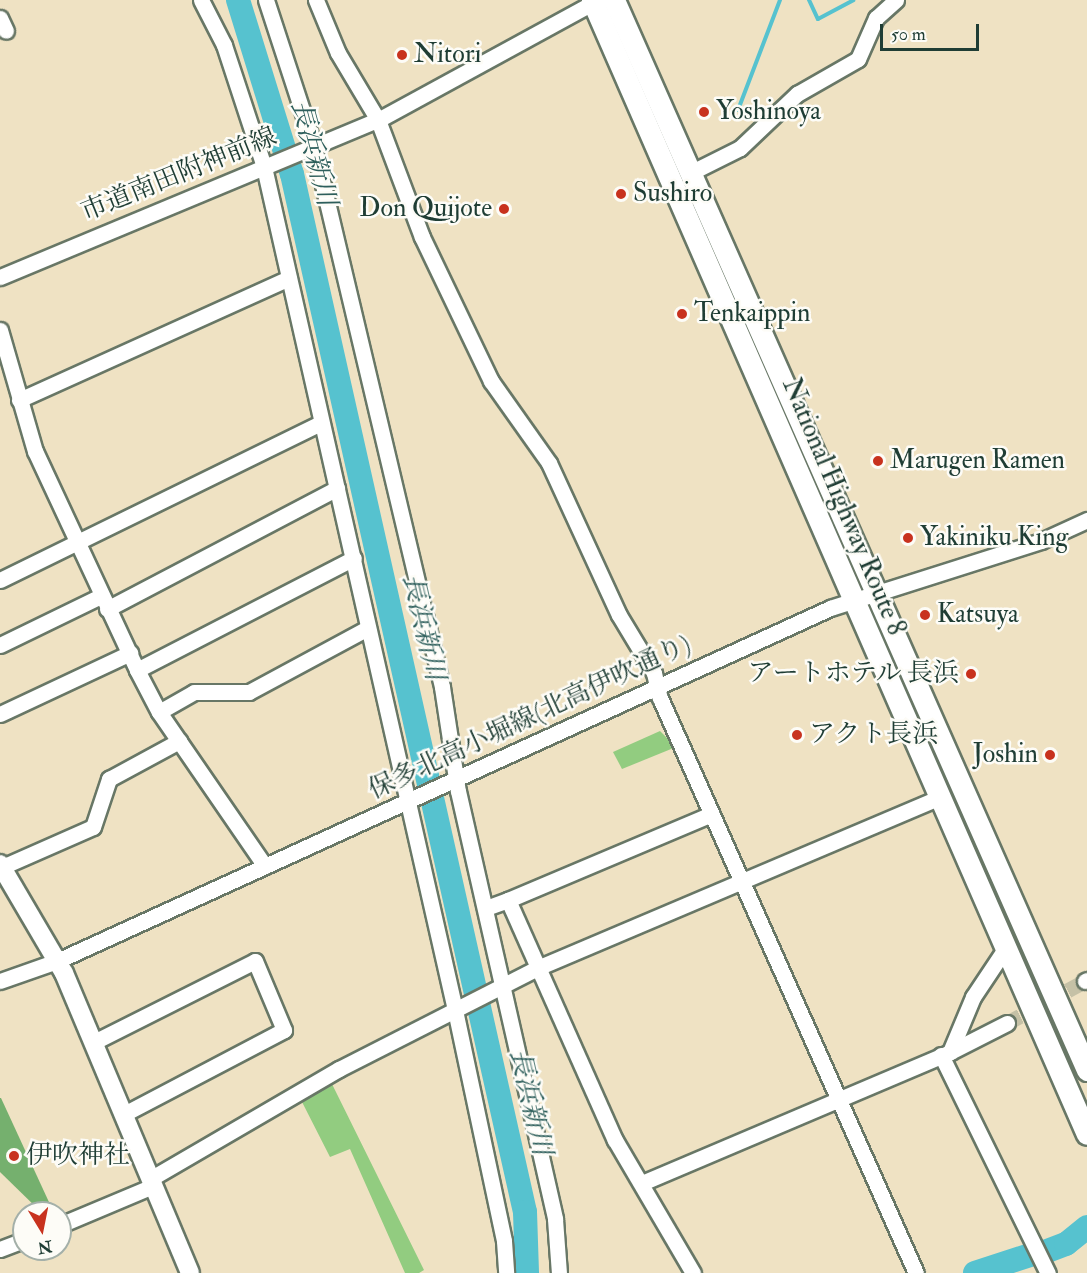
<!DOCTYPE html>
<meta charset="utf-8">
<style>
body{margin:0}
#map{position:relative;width:1087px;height:1273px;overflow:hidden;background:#efe2c3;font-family:"IM FELL Double Pica","Noto Serif JP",serif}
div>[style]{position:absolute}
.green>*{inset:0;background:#92cc80}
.forest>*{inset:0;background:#75b06e}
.stream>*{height:4px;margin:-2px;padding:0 2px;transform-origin:2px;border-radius:2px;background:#56c2cf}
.river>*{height:24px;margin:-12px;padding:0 12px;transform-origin:12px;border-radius:12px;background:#56c2cf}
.minor-tunnel>*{height:15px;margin-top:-7.5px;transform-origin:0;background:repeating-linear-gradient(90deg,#c5c1a6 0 15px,transparent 0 23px)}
.roads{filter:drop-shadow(2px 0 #687766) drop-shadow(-2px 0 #687766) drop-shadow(0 2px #687766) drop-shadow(0 -2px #687766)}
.minor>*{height:15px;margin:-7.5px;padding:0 7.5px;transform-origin:7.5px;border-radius:7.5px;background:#fff}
.major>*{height:18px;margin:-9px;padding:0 9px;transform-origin:9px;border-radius:9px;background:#fff}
.highway>*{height:21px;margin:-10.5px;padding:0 10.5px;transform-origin:10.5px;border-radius:10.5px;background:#fff}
.dots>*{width:16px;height:16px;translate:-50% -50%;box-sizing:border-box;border:3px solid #fdfcf7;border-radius:50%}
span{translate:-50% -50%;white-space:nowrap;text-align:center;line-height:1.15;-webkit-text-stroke:5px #fdfcf7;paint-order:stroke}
.poi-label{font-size:26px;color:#1f3d34}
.left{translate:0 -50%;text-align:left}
.right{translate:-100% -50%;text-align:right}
.street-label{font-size:26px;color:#1f3d34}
.water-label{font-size:27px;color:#2d5e5b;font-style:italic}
.north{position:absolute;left:12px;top:1201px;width:60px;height:60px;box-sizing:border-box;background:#fdfcf7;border:2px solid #a4b0a9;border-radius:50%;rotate:170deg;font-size:16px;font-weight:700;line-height:24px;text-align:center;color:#1f3d34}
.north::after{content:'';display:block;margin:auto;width:21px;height:27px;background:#c8321e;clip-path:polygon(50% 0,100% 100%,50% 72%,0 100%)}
.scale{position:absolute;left:880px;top:24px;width:99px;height:27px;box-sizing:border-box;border:3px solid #1f3d34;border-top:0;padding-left:8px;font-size:18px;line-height:21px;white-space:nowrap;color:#1f3d34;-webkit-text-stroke:4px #fdfcf7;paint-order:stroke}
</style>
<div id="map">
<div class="green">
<i style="clip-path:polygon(660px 731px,676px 747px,622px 769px,613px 752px)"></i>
<i style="clip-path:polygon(331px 1082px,424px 1270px,419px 1273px,405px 1273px,350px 1149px,330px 1157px,301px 1100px)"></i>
</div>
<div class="forest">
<i style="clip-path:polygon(0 1098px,1px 1098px,54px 1213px,42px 1213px,0 1172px)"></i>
</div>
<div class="stream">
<i style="left:809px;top:0;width:21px;rotate:65deg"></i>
<i style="left:818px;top:19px;width:40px;rotate:-28deg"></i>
<i style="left:738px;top:110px;width:118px;rotate:-69.1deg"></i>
</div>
<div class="river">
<i style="left:238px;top:0;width:182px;rotate:72.8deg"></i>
<i style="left:292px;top:174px;width:1064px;rotate:77.35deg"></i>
<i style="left:525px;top:1212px;width:61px;rotate:88.1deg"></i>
<i style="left:1042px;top:1253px;width:26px;rotate:-21deg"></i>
<i style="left:1066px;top:1244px;width:27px;rotate:-39deg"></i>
<i style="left:975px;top:1273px;width:61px;rotate:-18.1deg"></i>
</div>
<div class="minor-tunnel">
<i style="left:1007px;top:1023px;width:89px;rotate:-28.3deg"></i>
</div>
<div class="roads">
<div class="minor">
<i style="left:201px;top:0;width:51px;rotate:62.9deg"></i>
<i style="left:224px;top:45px;width:128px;rotate:71.8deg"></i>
<i style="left:264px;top:167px;width:864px;rotate:77.23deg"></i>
<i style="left:455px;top:1010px;width:236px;rotate:78deg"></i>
<i style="left:504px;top:1241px;width:32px;rotate:86deg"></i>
<i style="left:266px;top:0;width:155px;rotate:71.9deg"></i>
<i style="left:314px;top:147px;width:555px;rotate:76.66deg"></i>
<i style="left:442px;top:687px;width:105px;rotate:81.3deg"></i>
<i style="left:458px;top:791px;width:439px;rotate:77.2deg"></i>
<i style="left:555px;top:1219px;width:54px;rotate:85.8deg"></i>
<i style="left:316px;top:0;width:57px;rotate:67.5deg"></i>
<i style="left:338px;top:53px;width:78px;rotate:59.2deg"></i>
<i style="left:378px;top:120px;width:125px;rotate:69.4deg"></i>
<i style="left:422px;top:237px;width:160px;rotate:64.4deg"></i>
<i style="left:491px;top:381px;width:100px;rotate:54.7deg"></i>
<i style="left:549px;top:463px;width:167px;rotate:65.3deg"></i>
<i style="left:619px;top:615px;width:68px;rotate:58.9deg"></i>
<i style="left:654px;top:673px;width:26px;rotate:77deg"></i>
<i style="left:660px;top:698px;width:629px;rotate:66deg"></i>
<i style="left:0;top:18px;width:14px;rotate:65deg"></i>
<i style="left:690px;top:173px;width:56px;rotate:-26.6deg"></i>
<i style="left:740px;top:148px;width:79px;rotate:-43.5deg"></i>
<i style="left:797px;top:94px;width:70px;rotate:-29.8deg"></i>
<i style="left:858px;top:59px;width:45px;rotate:-66.3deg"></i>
<i style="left:876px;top:18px;width:27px;rotate:-42deg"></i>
<i style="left:0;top:277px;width:409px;rotate:-22.6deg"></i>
<i style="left:378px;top:120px;width:251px;rotate:-28.6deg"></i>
<i style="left:0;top:330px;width:126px;rotate:73.9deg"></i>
<i style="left:35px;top:451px;width:242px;rotate:65deg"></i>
<i style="left:137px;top:670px;width:47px;rotate:62.4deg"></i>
<i style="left:159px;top:712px;width:187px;rotate:55.5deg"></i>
<i style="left:19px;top:400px;width:296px;rotate:-24.3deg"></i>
<i style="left:0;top:580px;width:357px;rotate:-26.1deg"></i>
<i style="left:107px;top:609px;width:260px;rotate:-27.7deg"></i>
<i style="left:0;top:645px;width:112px;rotate:-25.9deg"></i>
<i style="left:137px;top:670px;width:244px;rotate:-27.3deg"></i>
<i style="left:159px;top:712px;width:40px;rotate:-29.7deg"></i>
<i style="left:194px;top:692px;width:55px"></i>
<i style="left:249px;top:692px;width:133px;rotate:-28.3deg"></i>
<i style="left:0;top:714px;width:144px;rotate:-25.1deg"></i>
<i style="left:2px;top:867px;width:99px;rotate:-23.7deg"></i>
<i style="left:93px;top:827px;width:51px;rotate:-71.6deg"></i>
<i style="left:109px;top:779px;width:80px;rotate:-28.5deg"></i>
<i style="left:508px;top:900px;width:221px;rotate:-22.9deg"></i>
<i style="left:486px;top:908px;width:23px;rotate:-20deg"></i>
<i style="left:508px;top:900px;width:263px;rotate:66deg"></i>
<i style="left:615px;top:1140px;width:154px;rotate:59.6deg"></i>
<i style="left:0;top:981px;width:60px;rotate:-19.3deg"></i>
<i style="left:57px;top:961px;width:850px;rotate:-24.54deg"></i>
<i style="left:830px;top:608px;width:221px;rotate:-17.6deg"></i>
<i style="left:1041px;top:541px;width:51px;rotate:-24.5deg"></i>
<i style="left:1085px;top:981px;width:2px;rotate:-27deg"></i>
<i style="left:94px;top:1042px;width:180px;rotate:-26.7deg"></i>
<i style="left:255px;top:961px;width:75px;rotate:67.2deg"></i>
<i style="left:284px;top:1030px;width:181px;rotate:152.3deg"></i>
<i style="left:950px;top:1052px;width:64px;rotate:-27deg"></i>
<i style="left:941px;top:1055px;width:243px;rotate:63.9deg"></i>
<i style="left:150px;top:1179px;width:219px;rotate:-30.2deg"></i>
<i style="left:339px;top:1069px;width:220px;rotate:-27deg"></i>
<i style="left:535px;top:969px;width:437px;rotate:-23deg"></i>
<i style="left:642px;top:1183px;width:335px;rotate:-23deg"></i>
<i style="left:950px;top:1052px;width:60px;rotate:-67.3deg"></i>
<i style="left:973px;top:997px;width:58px;rotate:-56.3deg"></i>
<i style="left:60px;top:1225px;width:101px;rotate:-22.8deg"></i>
<i style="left:0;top:1249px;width:26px;rotate:-21deg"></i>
</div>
<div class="major">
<i style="left:0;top:864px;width:126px;rotate:59.6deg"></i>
<i style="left:64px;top:973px;width:325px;rotate:67.2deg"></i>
</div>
<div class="highway">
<i style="left:592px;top:0;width:1237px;rotate:66.42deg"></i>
<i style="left:614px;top:0;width:1170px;rotate:66.15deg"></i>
</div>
</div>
<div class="dots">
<i style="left:402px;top:55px;background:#c8321e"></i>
<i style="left:704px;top:112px;background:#c8321e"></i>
<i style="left:621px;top:194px;background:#c8321e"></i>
<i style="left:504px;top:209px;background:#c8321e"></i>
<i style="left:682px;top:314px;background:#c8321e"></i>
<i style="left:878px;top:461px;background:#c8321e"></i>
<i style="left:908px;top:538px;background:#c8321e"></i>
<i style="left:925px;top:615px;background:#c8321e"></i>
<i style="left:971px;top:674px;background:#c8321e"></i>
<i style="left:797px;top:735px;background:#c8321e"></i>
<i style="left:1050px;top:755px;background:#c8321e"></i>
<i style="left:14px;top:1156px;background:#c8321e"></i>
</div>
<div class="poi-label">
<span class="left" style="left:414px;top:55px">Nitori</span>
<span class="left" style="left:716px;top:112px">Yoshinoya</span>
<span class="left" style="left:633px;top:194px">Sushiro</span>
<span class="right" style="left:492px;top:209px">Don Quijote</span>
<span class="left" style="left:694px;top:314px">Tenkaippin</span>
<span class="left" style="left:890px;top:461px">Marugen Ramen</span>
<span class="left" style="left:920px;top:538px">Yakiniku King</span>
<span class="left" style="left:937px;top:615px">Katsuya</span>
<span class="right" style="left:959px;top:674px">アートホテル 長浜</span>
<span class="left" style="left:809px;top:735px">アクト長浜</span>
<span class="right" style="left:1038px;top:755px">Joshin</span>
<span class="left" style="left:26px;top:1156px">伊吹神社</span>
</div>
<div class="street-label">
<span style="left:179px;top:175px;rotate:-22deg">市道南田附神前線</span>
<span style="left:843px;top:507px;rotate:67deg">National Highway Route 8</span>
<span style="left:530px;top:718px;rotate:-25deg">保多北高小堀線(北高伊吹通り)</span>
</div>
<div class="water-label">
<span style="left:314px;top:153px;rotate:75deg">長浜新川</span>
<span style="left:424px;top:627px;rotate:77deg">長浜新川</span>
<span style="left:531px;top:1102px;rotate:77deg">長浜新川</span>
</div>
<div class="north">N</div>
<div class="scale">50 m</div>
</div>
